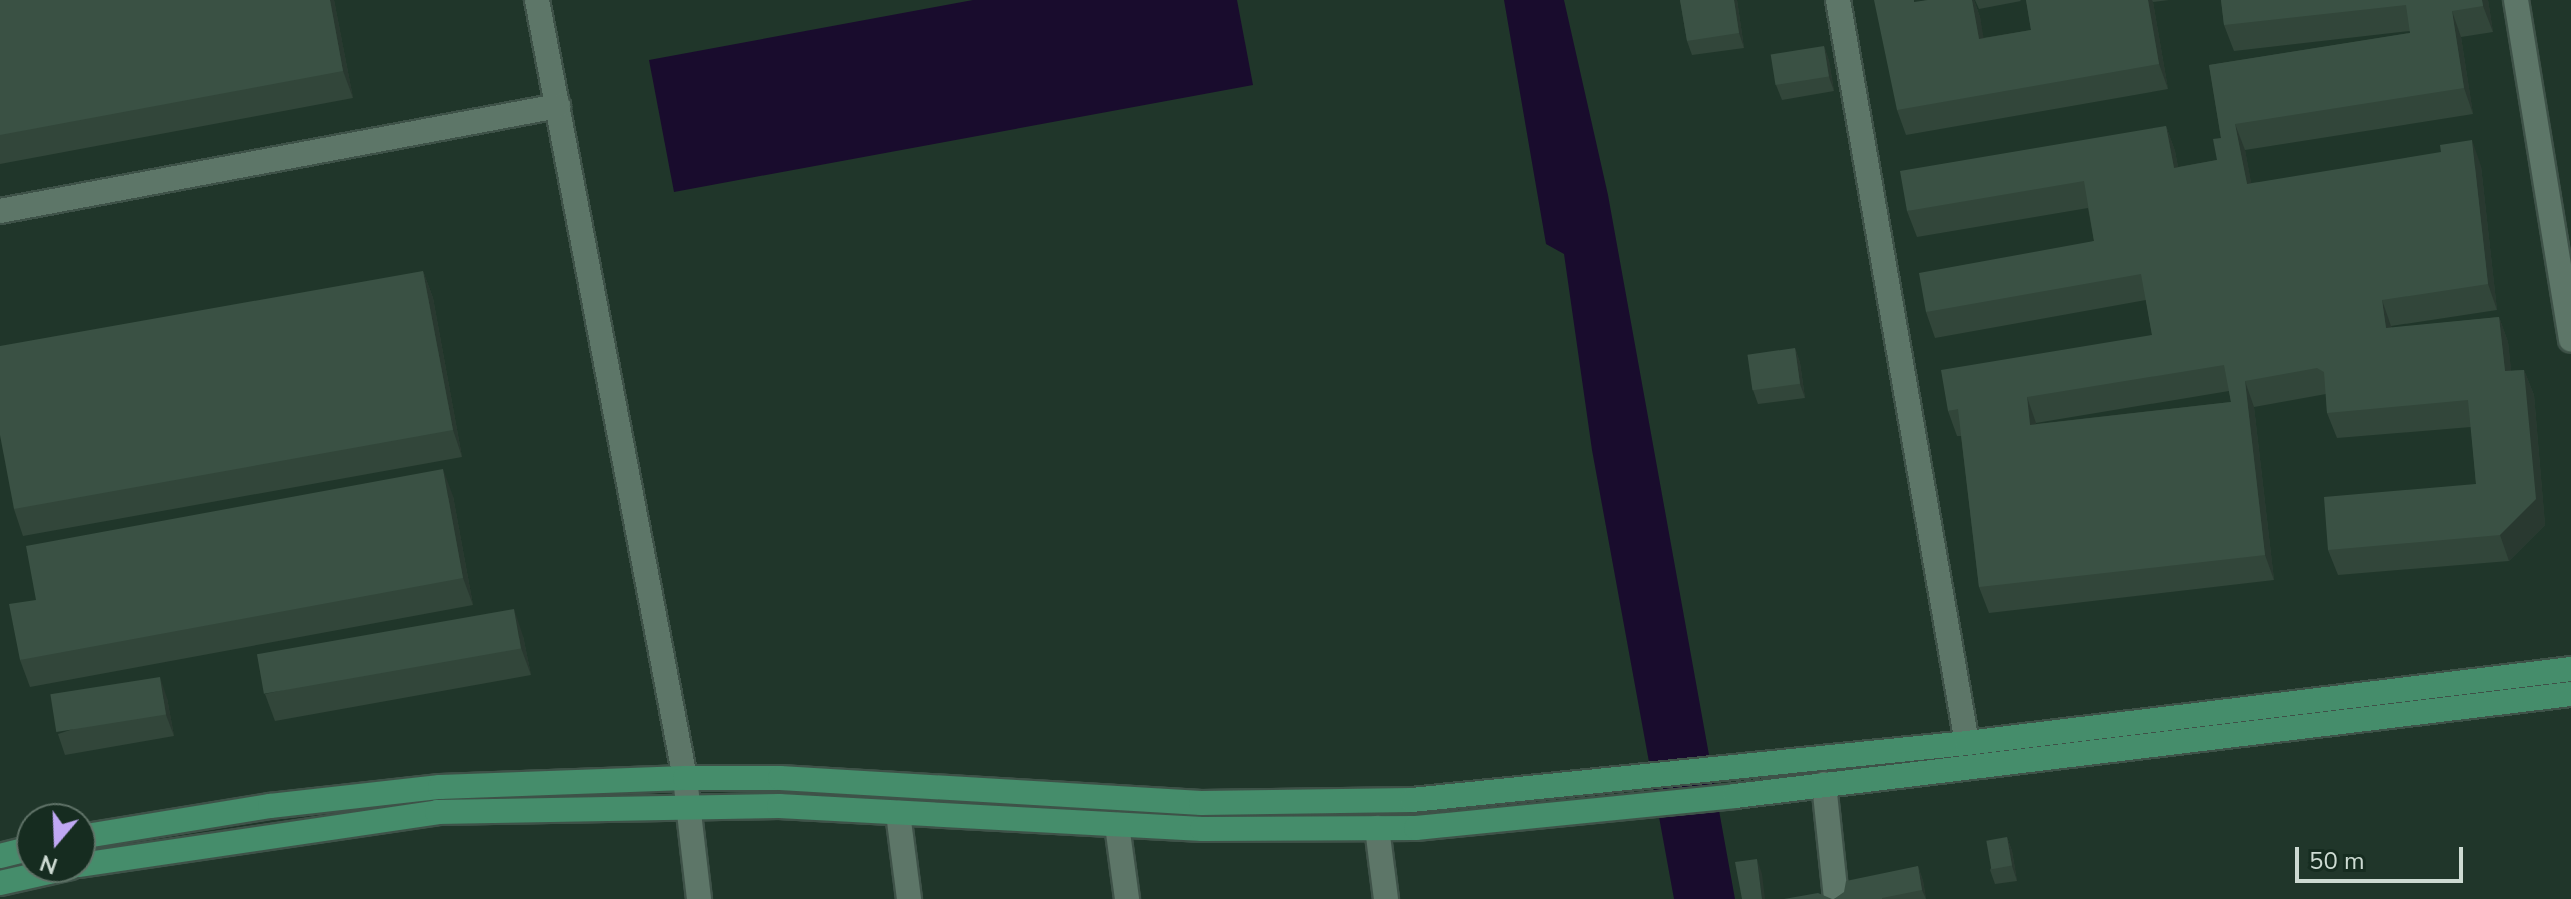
<!DOCTYPE html>
<style>
body{margin:0}
#map{position:relative;width:2571px;height:899px;overflow:hidden;background:#20362a;font-family:"Nunito Sans",sans-serif}
div>[style]{position:absolute}
.water>*{inset:0;background:#190c2d}
.roads{filter:drop-shadow(2px 0 #3e5248) drop-shadow(-2px 0 #3e5248) drop-shadow(0 2px #3e5248) drop-shadow(0 -2px #3e5248)}
.minor>*{height:24px;margin:-12px;padding:0 12px;transform-origin:12px;border-radius:12px;background:#5d7668}
.major>*{height:24px;margin:-12px;padding:0 12px;transform-origin:12px;border-radius:12px;background:#458d6b}
.wall>*{inset:0;background:#32463a}
.shaded-wall>*{inset:0;background:#293930}
.building>*{inset:0;background:#3a5144;transform-origin:0 0}
span{translate:-50% -50%;white-space:nowrap;text-align:center;line-height:1.15;-webkit-text-stroke:7px #162c20;paint-order:stroke}
.north{position:absolute;left:16px;top:803px;width:80px;height:80px;box-sizing:border-box;background:#162c20;border:2px solid #5f7267;border-radius:50%;rotate:199deg;font-size:22px;font-weight:700;line-height:32px;text-align:center;color:#cddad2}
.north::after{content:'';display:block;margin:auto;width:28px;height:36px;background:#c0a8f4;clip-path:polygon(50% 0,100% 100%,50% 72%,0 100%)}
.scale{position:absolute;left:2295px;top:847px;width:168px;height:36px;box-sizing:border-box;border:4px solid #cddad2;border-top:0;padding-left:10px;font-size:24px;line-height:28px;white-space:nowrap;color:#cddad2;-webkit-text-stroke:6px #162c20;paint-order:stroke}
</style>
<div id="map">
<div class="water">
<i style="clip-path:polygon(973px 0,1237px 0,1253px 85px,674px 192px,649px 60px)"></i>
<i style="clip-path:polygon(1504px 0,1564px 0,1608px 195px,1735px 899px,1674px 899px,1592px 450px,1564px 254px,1546px 244px)"></i>
</div>
<div class="roads">
<div class="minor">
<i style="left:537px;top:0;width:792px;rotate:79.23deg"></i>
<i style="left:685px;top:778px;width:122px;rotate:83.4deg"></i>
<i style="left:1838px;top:0;width:754px;rotate:80.15deg"></i>
<i style="left:2516px;top:0;width:344px;rotate:80.8deg"></i>
<i style="left:0;top:211px;width:568px;rotate:-10.66deg"></i>
<i style="left:1824px;top:784px;width:116px;rotate:84deg"></i>
<i style="left:898px;top:813px;width:87px;rotate:82.7deg"></i>
<i style="left:1117px;top:825px;width:75px;rotate:82.3deg"></i>
<i style="left:1377px;top:828px;width:72px;rotate:82.8deg"></i>
</div>
<div class="major">
<i style="left:80px;top:837px;width:193px;rotate:-9.3deg"></i>
<i style="left:270px;top:806px;width:171px;rotate:-6.4deg"></i>
<i style="left:440px;top:787px;width:245px;rotate:-2.1deg"></i>
<i style="left:685px;top:778px;width:95px"></i>
<i style="left:780px;top:778px;width:422px;rotate:3.4deg"></i>
<i style="left:1201px;top:803px;width:211px;rotate:-0.8deg"></i>
<i style="left:1412px;top:800px;width:558px;rotate:-5.86deg"></i>
<i style="left:1967px;top:743px;width:609px;rotate:-6.98deg"></i>
<i style="left:0;top:856px;width:33px;rotate:-14deg"></i>
<i style="left:80px;top:865px;width:361px;rotate:-8.4deg"></i>
<i style="left:437px;top:812px;width:342px;rotate:-1deg"></i>
<i style="left:779px;top:806px;width:424px;rotate:3.1deg"></i>
<i style="left:1202px;top:829px;width:214px;rotate:-0.3deg"></i>
<i style="left:1416px;top:828px;width:321px;rotate:-5.7deg"></i>
<i style="left:1735px;top:796px;width:842px;rotate:-6.96deg"></i>
<i style="left:0;top:883px;width:73px;rotate:-12.7deg"></i>
</div>
</div>
<div class="wall">
<i style="clip-path:polygon(0 0,334px 0,353px 98px,0 164px)"></i>
<i style="clip-path:polygon(1680px 0,1737px 0,1744px 48px,1692px 55px,1687px 41px)"></i>
<i style="clip-path:polygon(1928px 0,1974px 0,1980px 17px,1983px 38px,2031px 30px,2026px 0,2169px 0,2153px 2px,2168px 89px,1906px 135px,1897px 110px,1918px 2px)"></i>
<i style="clip-path:polygon(1975px 0,2020px 0,2021px 1px,1979px 9px)"></i>
<i style="clip-path:polygon(evenodd,2221px 0,2488px 0,2493px 32px,2461px 37px,2473px 114px,2245px 150px,2251px 183px,2481px 166px,2497px 310px,2391px 326px,2392px 328px,2499px 317px,2508px 342px,2511px 371px,2524px 370px,2534px 395px,2545px 525px,2509px 561px,2338px 575px,2328px 550px,2476px 484px,2471px 427px,2337px 438px,2327px 413px,2326px 394px,2254px 407px,2274px 580px,1989px 613px,1979px 587px,1961px 436px,1957px 436px,1948px 411px,2152px 335px,2146px 300px,1935px 338px,1926px 312px,2094px 241px,2088px 208px,1917px 237px,1907px 211px,2166px 126px,2175px 151px,2178px 167px,2217px 160px,2221px 138px,2209px 65px,2410px 33px,2410px 31px,2234px 51px,2224px 25px,2221px 0,2229px 391px,2231px 402px,2036px 424px,2036px 423px,2229px 391px)"></i>
<i style="clip-path:polygon(1824px 46px,1829px 61px,1834px 91px,1782px 100px,1776px 85px)"></i>
<i style="clip-path:polygon(423px 271px,433px 298px,462px 457px,23px 536px,14px 509px)"></i>
<i style="clip-path:polygon(1795px 348px,1800px 363px,1805px 398px,1758px 404px,1753px 390px)"></i>
<i style="clip-path:polygon(453px 496px,473px 605px,30px 687px,20px 660px)"></i>
<i style="clip-path:polygon(523px 636px,531px 675px,275px 721px,265px 694px)"></i>
<i style="clip-path:polygon(167px 698px,174px 736px,65px 755px,58px 734px)"></i>
<i style="clip-path:polygon(2007px 837px,2012px 851px,2017px 881px,1995px 884px,1990px 870px)"></i>
<i style="clip-path:polygon(1918px 866px,1923px 881px,1926px 899px,1834px 899px)"></i>
</div>
<div class="shaded-wall">
<i style="clip-path:polygon(330px 0,334px 0,353px 98px,343px 71px)"></i>
<i style="clip-path:polygon(1734px 0,1737px 0,1744px 48px,1739px 33px)"></i>
<i style="clip-path:polygon(1972px 0,1974px 0,1980px 17px,1988px 63px,1979px 39px)"></i>
<i style="clip-path:polygon(2148px 0,2152px 0,2153px 2px,2168px 89px,2159px 64px)"></i>
<i style="clip-path:polygon(2482px 0,2488px 0,2493px 32px,2483px 6px)"></i>
<i style="clip-path:polygon(2452px 11px,2461px 37px,2473px 114px,2464px 88px)"></i>
<i style="clip-path:polygon(1824px 46px,1829px 61px,1834px 91px,1829px 77px)"></i>
<i style="clip-path:polygon(2235px 124px,2245px 150px,2256px 209px,2247px 184px)"></i>
<i style="clip-path:polygon(2166px 126px,2175px 151px,2183px 194px,2174px 168px)"></i>
<i style="clip-path:polygon(2472px 140px,2481px 166px,2497px 310px,2488px 284px)"></i>
<i style="clip-path:polygon(423px 271px,433px 298px,462px 457px,453px 430px)"></i>
<i style="clip-path:polygon(2382px 300px,2391px 326px,2395px 354px,2386px 328px)"></i>
<i style="clip-path:polygon(2499px 317px,2508px 342px,2514px 397px,2505px 371px)"></i>
<i style="clip-path:polygon(1795px 348px,1800px 363px,1805px 398px,1800px 384px)"></i>
<i style="clip-path:polygon(2524px 370px,2534px 395px,2545px 525px,2509px 561px,2500px 535px)"></i>
<i style="clip-path:polygon(2245px 381px,2254px 407px,2274px 580px,2265px 555px)"></i>
<i style="clip-path:polygon(2027px 397px,2036px 423px,2040px 451px,2030px 425px)"></i>
<i style="clip-path:polygon(443px 469px,453px 496px,473px 605px,463px 578px)"></i>
<i style="clip-path:polygon(514px 609px,523px 636px,531px 675px,521px 648px)"></i>
<i style="clip-path:polygon(160px 677px,167px 698px,174px 736px,166px 715px)"></i>
<i style="clip-path:polygon(2007px 837px,2012px 851px,2017px 881px,2012px 866px)"></i>
<i style="clip-path:polygon(1757px 859px,1762px 874px,1765px 899px,1762px 899px)"></i>
<i style="clip-path:polygon(1918px 866px,1923px 881px,1926px 899px,1922px 890px)"></i>
</div>
<div class="building">
<i style="clip-path:polygon(0 0,330px 0,343px 71px,0 135px)"></i>
<i style="clip-path:polygon(1680px 0,1734px 0,1739px 33px,1687px 41px)"></i>
<i style="clip-path:polygon(1874px 0,1914px 0,1914px 2px,1928px 0,1972px 0,1979px 39px,2031px 30px,2026px 0,2148px 0,2159px 64px,1897px 110px)"></i>
<i style="clip-path:polygon(evenodd,2221px 0,2482px 0,2483px 6px,2452px 11px,2464px 88px,2235px 124px,2247px 184px,2441px 152px,2440px 145px,2472px 140px,2488px 284px,2382px 300px,2386px 328px,2499px 317px,2505px 371px,2524px 370px,2536px 499px,2500px 535px,2328px 550px,2324px 497px,2476px 484px,2468px 400px,2327px 413px,2324px 372px,2317px 368px,2245px 381px,2265px 555px,1979px 587px,1958px 409px,1948px 411px,1941px 370px,2152px 335px,2141px 274px,1926px 312px,1919px 273px,2094px 241px,2084px 181px,1907px 211px,1900px 171px,2166px 126px,2174px 168px,2217px 160px,2213px 139px,2221px 138px,2209px 65px,2410px 33px,2406px 5px,2224px 25px,2221px 0,2224px 365px,2231px 402px,2030px 425px,2027px 397px,2224px 365px)"></i>
<i style="left:1824px;top:46px;width:31px;height:54px;rotate:81deg"></i>
<i style="clip-path:polygon(423px 271px,453px 430px,14px 509px,0 435px,0 346px)"></i>
<i style="left:1795px;top:348px;width:36px;height:48px;rotate:82deg"></i>
<i style="clip-path:polygon(443px 469px,463px 578px,20px 660px,9px 604px,36px 600px,26px 546px)"></i>
<i style="left:514px;top:609px;width:40px;height:261px;rotate:80deg"></i>
<i style="left:160px;top:677px;width:38px;height:111px;rotate:81deg"></i>
<i style="left:2007px;top:837px;width:29px;height:21px;rotate:80deg"></i>
<i style="clip-path:polygon(1757px 859px,1762px 899px,1742px 899px,1735px 862px)"></i>
<i style="clip-path:polygon(1918px 866px,1922px 890px,1882px 898px,1882px 899px,1834px 899px,1844px 892px,1846px 881px)"></i>
<i style="clip-path:polygon(1818px 893px,1832px 899px,1784px 899px)"></i>
</div>
<div class="north">N</div>
<div class="scale">50 m</div>
</div>
